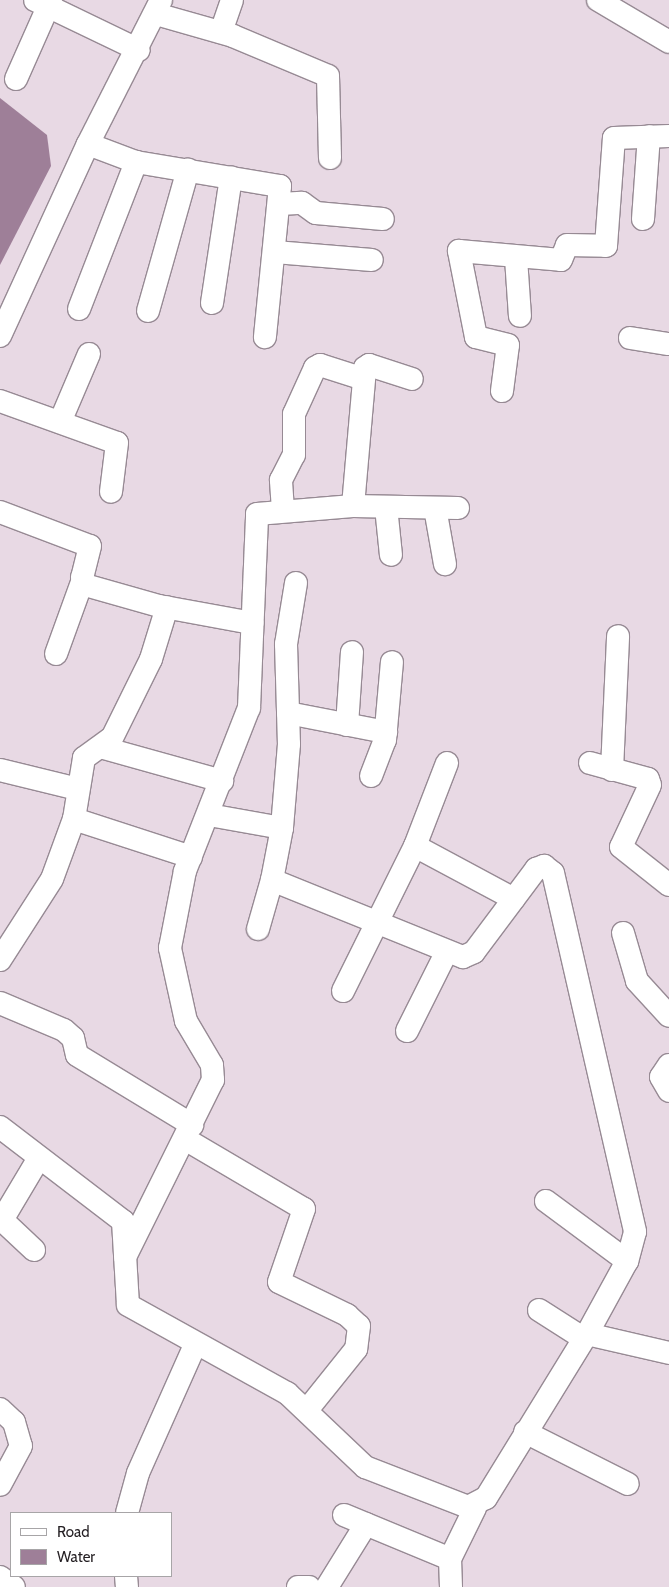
<!DOCTYPE html>
<style>
body{margin:0}
#map{position:relative;width:669px;height:1587px;overflow:hidden;background:#e8d9e4;font-family:Cabin,sans-serif}
div>[style]{position:absolute}
.water>*{inset:0;background:#9e7f98}
.roads{filter:drop-shadow(1px 0 #978a94) drop-shadow(-1px 0 #978a94) drop-shadow(0 1px #978a94) drop-shadow(0 -1px #978a94)}
.minor>*{height:22px;margin:-11px;padding:0 11px;transform-origin:11px;border-radius:11px;background:#fff}
span{translate:-50% -50%;white-space:nowrap;text-align:center;line-height:1.15;-webkit-text-stroke:4px #fff;paint-order:stroke}
.legend{position:absolute;left:10px;top:1512px;width:162px;height:65px;box-sizing:border-box;background:#fff;border:1px solid #a7a5a7;margin:0;padding:6px 9px;list-style:none;font-size:15px;color:#241f23}
.legend li{display:flex;align-items:center;gap:10px;height:25px}
.legend b{width:25px;border:1px solid #a7a5a7}
</style>
<div id="map">
<div class="water">
<i style="clip-path:polygon(0 98px,47px 135px,51px 166px,0 265px)"></i>
</div>
<div class="roads">
<div class="minor">
<i style="left:35px;top:0;width:115px;rotate:25.7deg"></i>
<i style="left:598px;top:0;width:82px;rotate:30.6deg"></i>
<i style="left:156px;top:14px;width:80px;rotate:15.9deg"></i>
<i style="left:233px;top:36px;width:103px;rotate:22.8deg"></i>
<i style="left:328px;top:76px;width:82px;rotate:88.6deg"></i>
<i style="left:221px;top:32px;width:34px;rotate:-71deg"></i>
<i style="left:16px;top:79px;width:86px;rotate:-66.1deg"></i>
<i style="left:88px;top:144px;width:51px;rotate:20.6deg"></i>
<i style="left:136px;top:162px;width:146px;rotate:9.5deg"></i>
<i style="left:280px;top:186px;width:152px;rotate:95.7deg"></i>
<i style="left:280px;top:204px;width:22px;rotate:-3deg"></i>
<i style="left:302px;top:203px;width:17px;rotate:36deg"></i>
<i style="left:316px;top:213px;width:67px;rotate:5.1deg"></i>
<i style="left:643px;top:219px;width:83px;rotate:-85.9deg"></i>
<i style="left:275px;top:252px;width:97px;rotate:4.7deg"></i>
<i style="left:516px;top:258px;width:58px;rotate:86.1deg"></i>
<i style="left:212px;top:303px;width:127px;rotate:-81.4deg"></i>
<i style="left:79px;top:309px;width:158px;rotate:-68.8deg"></i>
<i style="left:148px;top:311px;width:147px;rotate:-74.2deg"></i>
<i style="left:0;top:336px;width:211px;rotate:-65.4deg"></i>
<i style="left:88px;top:144px;width:161px;rotate:-63.1deg"></i>
<i style="left:630px;top:338px;width:39px;rotate:9deg"></i>
<i style="left:502px;top:391px;width:46px;rotate:-82.6deg"></i>
<i style="left:508px;top:345px;width:33px;rotate:-166deg"></i>
<i style="left:476px;top:337px;width:88px;rotate:-101.2deg"></i>
<i style="left:459px;top:251px;width:102px;rotate:5deg"></i>
<i style="left:561px;top:260px;width:16px;rotate:-68deg"></i>
<i style="left:567px;top:245px;width:39px;rotate:1deg"></i>
<i style="left:606px;top:246px;width:108px;rotate:-85.8deg"></i>
<i style="left:614px;top:138px;width:55px;rotate:-2.1deg"></i>
<i style="left:0;top:401px;width:124px;rotate:19.7deg"></i>
<i style="left:117px;top:443px;width:49px;rotate:97deg"></i>
<i style="left:60px;top:422px;width:74px;rotate:-66.9deg"></i>
<i style="left:353px;top:506px;width:139px;rotate:-85deg"></i>
<i style="left:365px;top:368px;width:5px;rotate:-37deg"></i>
<i style="left:369px;top:365px;width:45px;rotate:18deg"></i>
<i style="left:386px;top:507px;width:48px;rotate:84.1deg"></i>
<i style="left:435px;top:508px;width:57px;rotate:79.9deg"></i>
<i style="left:283px;top:510px;width:30px;rotate:-94deg"></i>
<i style="left:281px;top:480px;width:28px;rotate:-63deg"></i>
<i style="left:294px;top:455px;width:41px;rotate:-90deg"></i>
<i style="left:294px;top:414px;width:51px;rotate:-65.5deg"></i>
<i style="left:315px;top:368px;width:6px;rotate:-31deg"></i>
<i style="left:320px;top:365px;width:46px;rotate:17.7deg"></i>
<i style="left:0;top:512px;width:96px;rotate:20.7deg"></i>
<i style="left:90px;top:546px;width:32px;rotate:104deg"></i>
<i style="left:82px;top:577px;width:9px;rotate:69deg"></i>
<i style="left:85px;top:585px;width:77px;rotate:15.8deg"></i>
<i style="left:159px;top:606px;width:95px;rotate:10.4deg"></i>
<i style="left:296px;top:583px;width:62px;rotate:99.3deg"></i>
<i style="left:286px;top:644px;width:100px;rotate:88.3deg"></i>
<i style="left:289px;top:744px;width:84px;rotate:94.8deg"></i>
<i style="left:282px;top:828px;width:53px;rotate:100.9deg"></i>
<i style="left:272px;top:880px;width:206px;rotate:22deg"></i>
<i style="left:463px;top:957px;width:12px;rotate:-24deg"></i>
<i style="left:474px;top:952px;width:104px;rotate:-53.2deg"></i>
<i style="left:536px;top:869px;width:9px;rotate:-21deg"></i>
<i style="left:544px;top:866px;width:11px;rotate:38deg"></i>
<i style="left:553px;top:873px;width:368px;rotate:77.1deg"></i>
<i style="left:635px;top:1232px;width:30px;rotate:105deg"></i>
<i style="left:627px;top:1261px;width:83px;rotate:118.7deg"></i>
<i style="left:56px;top:654px;width:77px;rotate:-70.1deg"></i>
<i style="left:288px;top:713px;width:100px;rotate:11deg"></i>
<i style="left:347px;top:725px;width:73px;rotate:-86.1deg"></i>
<i style="left:100px;top:747px;width:127px;rotate:15.6deg"></i>
<i style="left:590px;top:763px;width:60px;rotate:15.4deg"></i>
<i style="left:648px;top:779px;width:6px;rotate:72deg"></i>
<i style="left:650px;top:785px;width:68px;rotate:115.1deg"></i>
<i style="left:621px;top:847px;width:61px;rotate:38.4deg"></i>
<i style="left:0;top:770px;width:80px;rotate:13.7deg"></i>
<i style="left:612px;top:770px;width:134px;rotate:-87.4deg"></i>
<i style="left:371px;top:776px;width:39px;rotate:-69deg"></i>
<i style="left:385px;top:740px;width:78px;rotate:-84.9deg"></i>
<i style="left:209px;top:815px;width:74px;rotate:10.1deg"></i>
<i style="left:74px;top:819px;width:123px;rotate:18deg"></i>
<i style="left:415px;top:846px;width:112px;rotate:28.2deg"></i>
<i style="left:258px;top:929px;width:51px;rotate:-74.1deg"></i>
<i style="left:623px;top:933px;width:50px;rotate:73.7deg"></i>
<i style="left:637px;top:981px;width:47px;rotate:47.6deg"></i>
<i style="left:0;top:960px;width:96px;rotate:-57.3deg"></i>
<i style="left:52px;top:879px;width:64px;rotate:-69.9deg"></i>
<i style="left:74px;top:819px;width:62px;rotate:-80.7deg"></i>
<i style="left:84px;top:758px;width:34px;rotate:-36deg"></i>
<i style="left:112px;top:738px;width:88px;rotate:-63.7deg"></i>
<i style="left:151px;top:659px;width:54px;rotate:-72.9deg"></i>
<i style="left:343px;top:991px;width:162px;rotate:-63.6deg"></i>
<i style="left:415px;top:846px;width:89px;rotate:-68.9deg"></i>
<i style="left:0;top:1003px;width:69px;rotate:22.9deg"></i>
<i style="left:64px;top:1030px;width:12px;rotate:42deg"></i>
<i style="left:73px;top:1038px;width:17px;rotate:77deg"></i>
<i style="left:77px;top:1055px;width:135px;rotate:31.3deg"></i>
<i style="left:407px;top:1031px;width:89px;rotate:-63.4deg"></i>
<i style="left:669px;top:1065px;width:14px;rotate:124deg"></i>
<i style="left:661px;top:1077px;width:16px;rotate:60deg"></i>
<i style="left:0;top:1127px;width:155px;rotate:37.4deg"></i>
<i style="left:123px;top:1221px;width:84px;rotate:86.6deg"></i>
<i style="left:128px;top:1305px;width:182px;rotate:29deg"></i>
<i style="left:287px;top:1393px;width:108px;rotate:43.5deg"></i>
<i style="left:365px;top:1467px;width:110px;rotate:21.2deg"></i>
<i style="left:468px;top:1507px;width:20px;rotate:-27deg"></i>
<i style="left:486px;top:1498px;width:193px;rotate:-58.4deg"></i>
<i style="left:587px;top:1334px;width:84px;rotate:13deg"></i>
<i style="left:185px;top:1139px;width:138px;rotate:30.5deg"></i>
<i style="left:304px;top:1209px;width:77px;rotate:108.9deg"></i>
<i style="left:279px;top:1282px;width:76px;rotate:25.9deg"></i>
<i style="left:347px;top:1315px;width:16px;rotate:43deg"></i>
<i style="left:359px;top:1326px;width:23px;rotate:97deg"></i>
<i style="left:356px;top:1349px;width:78px;rotate:128.8deg"></i>
<i style="left:546px;top:1201px;width:101px;rotate:36.5deg"></i>
<i style="left:34px;top:1250px;width:44px;rotate:-136.8deg"></i>
<i style="left:2px;top:1220px;width:72px;rotate:-59.2deg"></i>
<i style="left:125px;top:1257px;width:198px;rotate:-63.6deg"></i>
<i style="left:213px;top:1080px;width:15px;rotate:-94deg"></i>
<i style="left:212px;top:1065px;width:51px;rotate:-120.6deg"></i>
<i style="left:186px;top:1021px;width:75px;rotate:-102.4deg"></i>
<i style="left:170px;top:948px;width:78px;rotate:-79deg"></i>
<i style="left:185px;top:871px;width:175px;rotate:-68.6deg"></i>
<i style="left:249px;top:708px;width:194px;rotate:-87.6deg"></i>
<i style="left:257px;top:514px;width:96px;rotate:-4.8deg"></i>
<i style="left:353px;top:506px;width:105px;rotate:1.1deg"></i>
<i style="left:539px;top:1310px;width:52px;rotate:32.5deg"></i>
<i style="left:0;top:1409px;width:19px;rotate:43deg"></i>
<i style="left:14px;top:1422px;width:25px;rotate:74deg"></i>
<i style="left:21px;top:1446px;width:44px;rotate:118.3deg"></i>
<i style="left:525px;top:1432px;width:115px;rotate:26.8deg"></i>
<i style="left:127px;top:1513px;width:41px;rotate:-74.6deg"></i>
<i style="left:138px;top:1473px;width:142px;rotate:-66deg"></i>
<i style="left:344px;top:1515px;width:115px;rotate:22.5deg"></i>
<i style="left:126px;top:1576px;width:11px;rotate:85deg"></i>
<i style="left:0;top:1577px;width:17px;rotate:36deg"></i>
<i style="left:298px;top:1587px;width:11px"></i>
<i style="left:327px;top:1587px;width:74px;rotate:-58.2deg"></i>
<i style="left:451px;top:1587px;width:28px;rotate:-92deg"></i>
<i style="left:450px;top:1559px;width:57px;rotate:-63.9deg"></i>
</div>
</div>
<ul class="legend">
<li><b style="height:6px;background:#fff"></b>Road</li>
<li><b style="height:14px;background:#9e7f98"></b>Water</li>
</ul>
</div>
